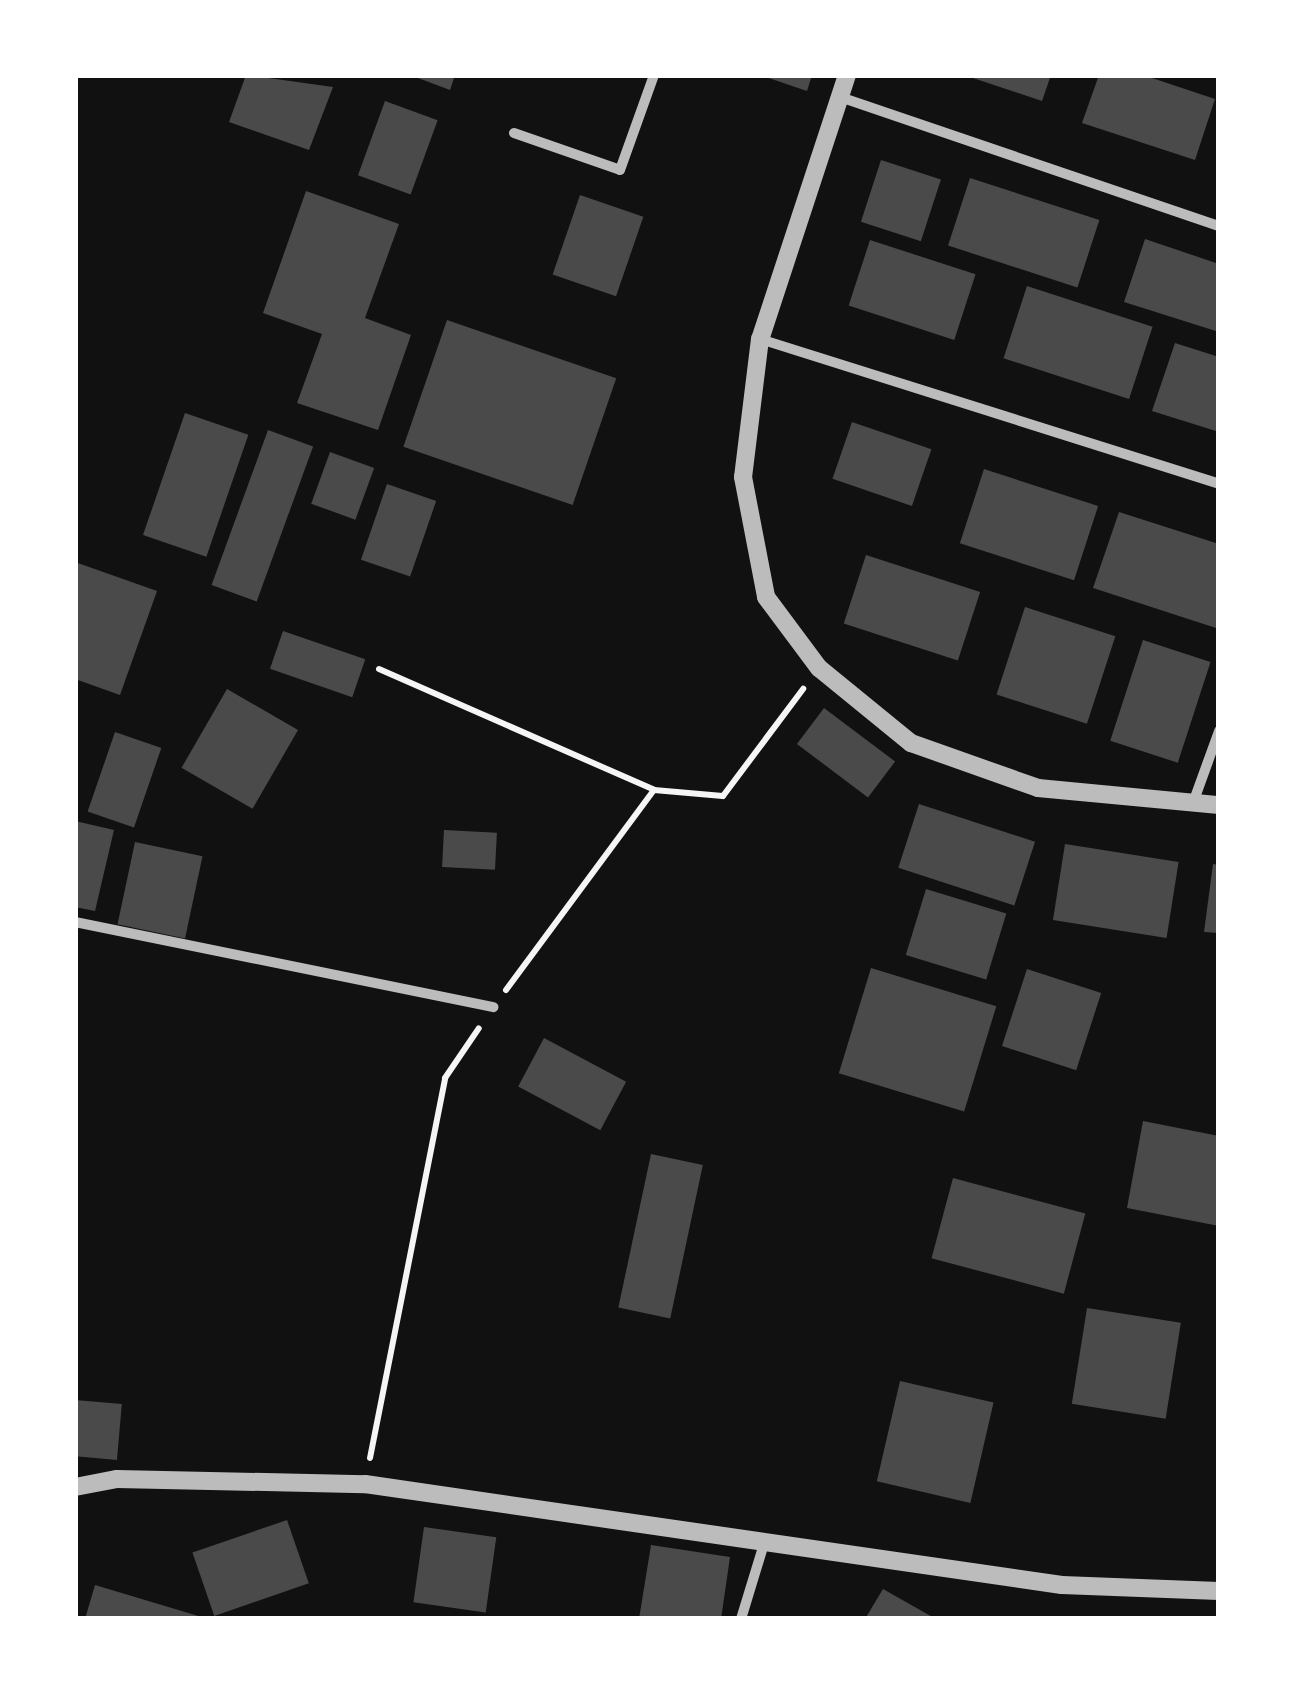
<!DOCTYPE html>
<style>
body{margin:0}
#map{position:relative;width:1294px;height:1694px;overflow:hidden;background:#111;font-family:Cabin,sans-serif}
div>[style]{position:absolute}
.building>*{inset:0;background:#4a4a4a;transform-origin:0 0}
.path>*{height:6px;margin:-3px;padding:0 3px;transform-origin:3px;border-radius:3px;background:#f5f5f5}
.minor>*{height:10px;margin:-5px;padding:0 5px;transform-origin:5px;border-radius:5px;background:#bcbcbc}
.tertiary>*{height:18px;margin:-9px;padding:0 9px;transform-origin:9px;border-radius:9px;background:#bcbcbc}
span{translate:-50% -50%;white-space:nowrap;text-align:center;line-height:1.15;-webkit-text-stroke:10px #fff;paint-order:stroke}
.frame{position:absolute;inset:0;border:78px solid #fff;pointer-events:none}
</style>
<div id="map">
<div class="building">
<i style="clip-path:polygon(246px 75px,333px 87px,309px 150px,229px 122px)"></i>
<i style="clip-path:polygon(410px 75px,455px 75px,450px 90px)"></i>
<i style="clip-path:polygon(760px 75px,812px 75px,807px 91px)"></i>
<i style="clip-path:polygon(964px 75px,1051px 75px,1042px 101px)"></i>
<i style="clip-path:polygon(1099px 75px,1143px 75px,1215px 99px,1195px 160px,1082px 123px)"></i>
<i style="left:385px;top:101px;width:56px;height:79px;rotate:20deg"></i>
<i style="left:881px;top:160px;width:63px;height:65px;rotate:18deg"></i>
<i style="left:970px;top:178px;width:136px;height:71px;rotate:18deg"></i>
<i style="clip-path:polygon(306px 191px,399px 224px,365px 318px,411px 335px,378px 430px,297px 403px,322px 334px,263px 313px)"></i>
<i style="left:580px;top:195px;width:67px;height:84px;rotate:19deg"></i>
<i style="clip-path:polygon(1145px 239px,1219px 264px,1219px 332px,1124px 302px)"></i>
<i style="left:870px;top:240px;width:111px;height:69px;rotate:18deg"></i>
<i style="left:1027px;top:286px;width:132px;height:76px;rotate:18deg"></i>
<i style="left:447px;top:320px;width:179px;height:134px;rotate:19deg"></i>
<i style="clip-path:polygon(1175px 343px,1219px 357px,1219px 432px,1152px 411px)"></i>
<i style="left:185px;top:413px;width:67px;height:129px;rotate:19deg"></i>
<i style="left:852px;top:422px;width:84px;height:60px;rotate:19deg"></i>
<i style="left:268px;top:430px;width:48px;height:165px;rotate:20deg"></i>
<i style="left:330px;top:452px;width:47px;height:55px;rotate:20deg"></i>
<i style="left:984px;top:469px;width:120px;height:78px;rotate:18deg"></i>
<i style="left:387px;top:484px;width:52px;height:80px;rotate:19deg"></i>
<i style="clip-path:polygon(1119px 512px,1219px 544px,1219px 629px,1093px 588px)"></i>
<i style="left:866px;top:555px;width:120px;height:72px;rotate:18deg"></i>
<i style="clip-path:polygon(75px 562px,157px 591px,120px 695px,75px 679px)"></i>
<i style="left:1025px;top:607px;width:95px;height:92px;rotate:18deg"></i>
<i style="left:283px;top:631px;width:87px;height:40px;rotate:19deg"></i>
<i style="left:1143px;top:640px;width:71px;height:106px;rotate:18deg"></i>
<i style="left:227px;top:689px;width:82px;height:91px;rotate:30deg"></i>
<i style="left:824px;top:708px;width:89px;height:45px;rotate:37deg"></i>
<i style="left:115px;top:732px;width:49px;height:84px;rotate:19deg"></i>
<i style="left:919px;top:804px;width:122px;height:67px;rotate:18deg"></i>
<i style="clip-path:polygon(75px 821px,114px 830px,95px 911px,75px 907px)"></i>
<i style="left:444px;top:830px;width:53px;height:37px;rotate:3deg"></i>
<i style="left:135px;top:842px;width:69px;height:84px;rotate:12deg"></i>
<i style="left:1065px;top:844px;width:115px;height:77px;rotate:9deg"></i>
<i style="clip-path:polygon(1213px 864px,1219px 865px,1219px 933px,1204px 932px)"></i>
<i style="left:926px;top:889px;width:84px;height:69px;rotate:17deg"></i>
<i style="left:871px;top:968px;width:131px;height:110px;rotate:17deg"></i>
<i style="left:1027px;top:969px;width:78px;height:81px;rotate:18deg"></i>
<i style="left:544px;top:1038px;width:93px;height:55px;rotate:28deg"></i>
<i style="clip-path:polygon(1143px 1121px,1219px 1136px,1219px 1226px,1127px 1208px)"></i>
<i style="left:651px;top:1154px;width:53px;height:157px;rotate:12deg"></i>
<i style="left:953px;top:1178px;width:137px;height:83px;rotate:15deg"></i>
<i style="left:1087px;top:1308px;width:95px;height:97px;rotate:9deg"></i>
<i style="left:900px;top:1381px;width:96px;height:103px;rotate:13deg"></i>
<i style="left:75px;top:1400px;width:47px;height:56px;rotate:5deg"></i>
<i style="left:287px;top:1520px;width:67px;height:100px;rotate:71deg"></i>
<i style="left:424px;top:1527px;width:73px;height:76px;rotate:8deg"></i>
<i style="clip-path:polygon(651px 1545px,730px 1557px,721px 1619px,639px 1619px)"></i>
<i style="clip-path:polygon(95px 1585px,205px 1618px,205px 1619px,85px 1619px)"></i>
<i style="clip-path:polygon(883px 1589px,936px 1619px,865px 1619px)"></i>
</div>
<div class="path">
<i style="left:379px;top:669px;width:300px;rotate:23.7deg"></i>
<i style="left:654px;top:790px;width:69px;rotate:5deg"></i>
<i style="left:723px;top:796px;width:134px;rotate:-53.2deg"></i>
<i style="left:506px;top:990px;width:249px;rotate:-53.5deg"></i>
<i style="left:370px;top:1458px;width:387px;rotate:-78.8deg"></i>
<i style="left:445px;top:1078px;width:60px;rotate:-55.8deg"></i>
</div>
<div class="minor">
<i style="left:840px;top:97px;width:400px;rotate:18.8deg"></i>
<i style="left:514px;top:133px;width:112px;rotate:19.2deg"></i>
<i style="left:620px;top:170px;width:101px;rotate:-70.3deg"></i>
<i style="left:760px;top:339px;width:481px;rotate:17.5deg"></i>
<i style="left:1193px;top:803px;width:77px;rotate:-70.1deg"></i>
<i style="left:75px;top:922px;width:427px;rotate:11.5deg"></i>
<i style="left:741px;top:1619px;width:78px;rotate:-73deg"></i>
</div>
<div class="tertiary">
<i style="left:847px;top:75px;width:278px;rotate:108.2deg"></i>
<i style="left:760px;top:339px;width:139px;rotate:97deg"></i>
<i style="left:743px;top:477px;width:122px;rotate:79.1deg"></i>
<i style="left:766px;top:597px;width:89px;rotate:53.3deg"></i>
<i style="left:819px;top:668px;width:119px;rotate:39.2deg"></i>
<i style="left:911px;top:743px;width:135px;rotate:19.5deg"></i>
<i style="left:1038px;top:788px;width:182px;rotate:5.4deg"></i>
<i style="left:75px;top:1487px;width:43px;rotate:-10.8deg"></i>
<i style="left:117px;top:1479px;width:248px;rotate:1.2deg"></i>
<i style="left:365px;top:1484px;width:704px;rotate:8.25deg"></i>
<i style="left:1062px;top:1585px;width:157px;rotate:2.2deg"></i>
</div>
<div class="frame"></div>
</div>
